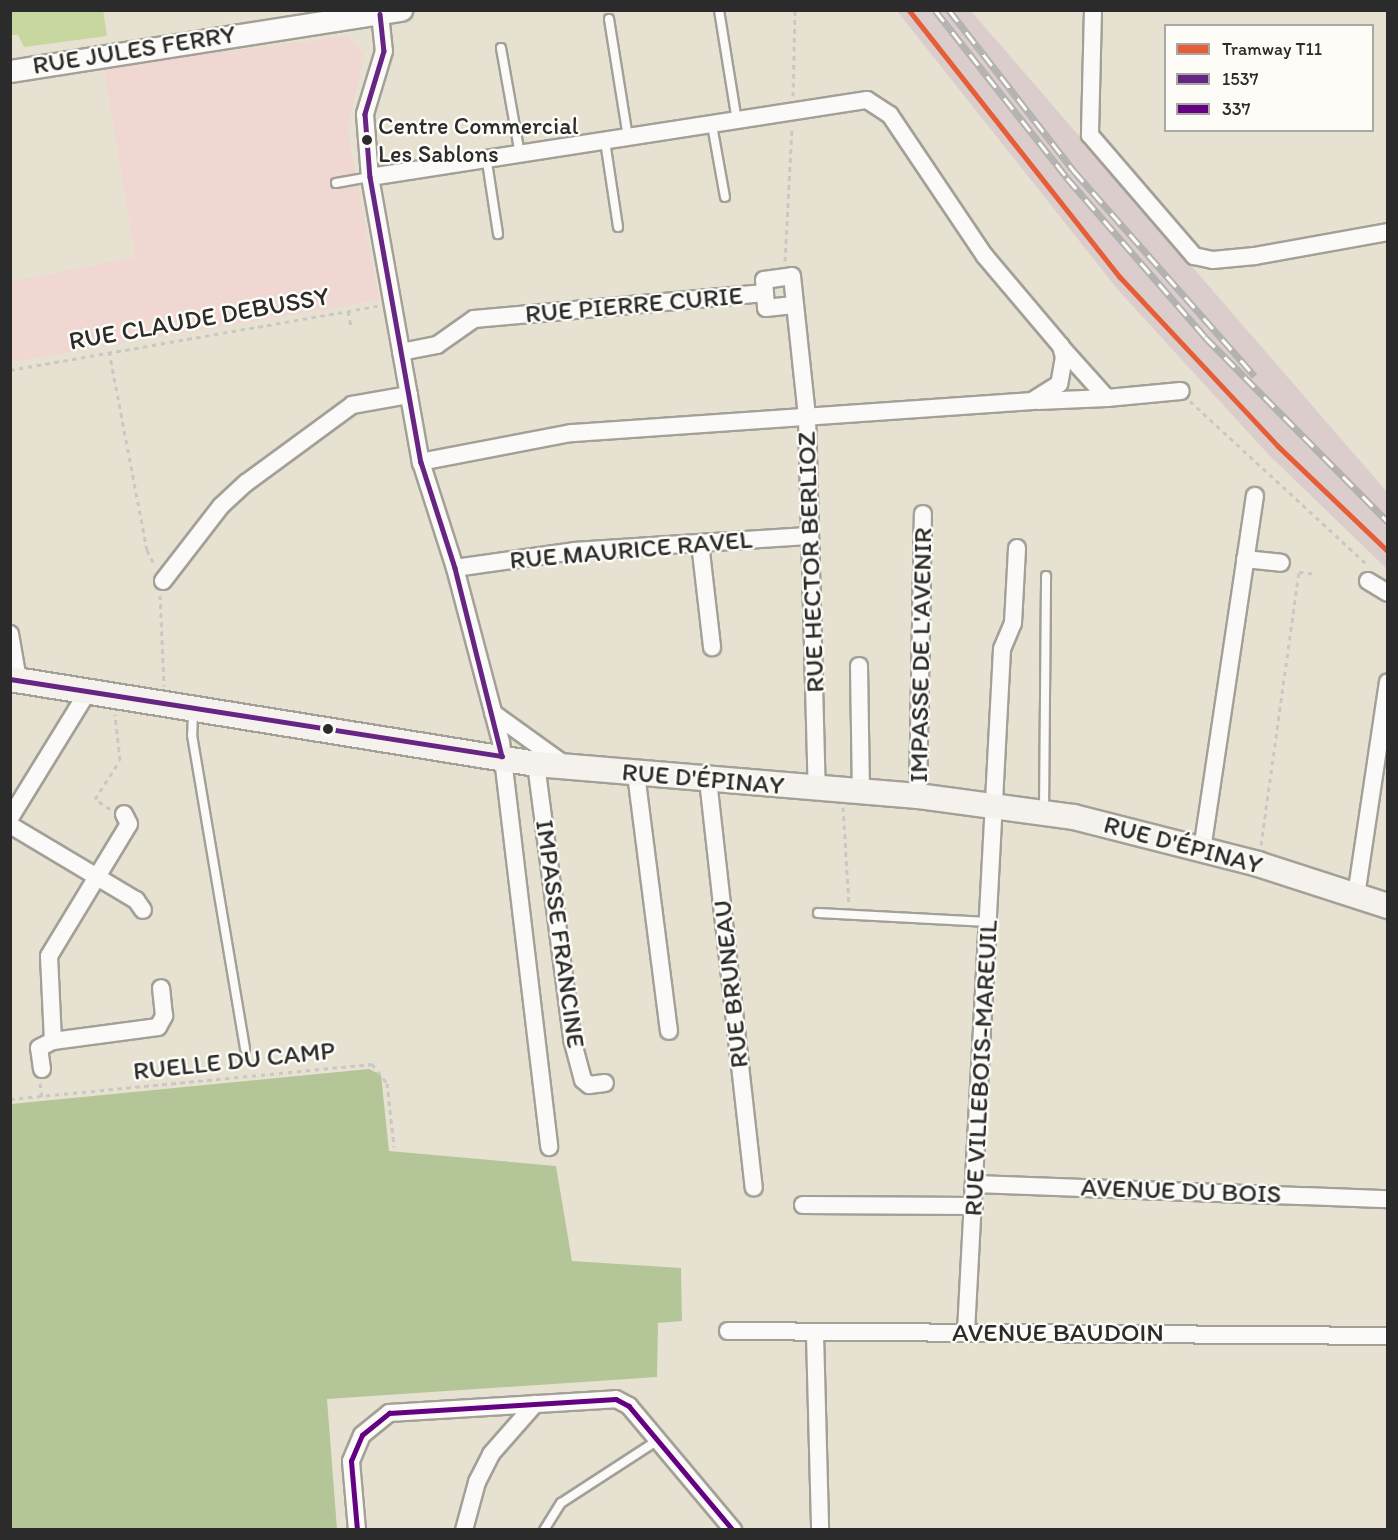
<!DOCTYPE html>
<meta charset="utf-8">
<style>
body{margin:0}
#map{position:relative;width:1398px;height:1540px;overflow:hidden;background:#e7e1d2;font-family:Itim,sans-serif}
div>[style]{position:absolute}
.built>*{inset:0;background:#f0d7d2}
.industrial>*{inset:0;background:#dbcdcb}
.green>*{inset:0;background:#c8d69f}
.forest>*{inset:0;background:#b4c697}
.path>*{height:3px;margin-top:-1.5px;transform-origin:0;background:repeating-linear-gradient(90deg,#c9c8c4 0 4.5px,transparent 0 9px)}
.roads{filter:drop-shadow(2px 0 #a3a097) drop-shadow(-2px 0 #a3a097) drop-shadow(0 2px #a3a097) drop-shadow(0 -2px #a3a097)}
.service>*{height:8px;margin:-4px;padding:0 4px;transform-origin:4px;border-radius:4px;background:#fbfaf8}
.minor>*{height:16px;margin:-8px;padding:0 8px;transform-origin:8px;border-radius:8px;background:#fbfaf8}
.tertiary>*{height:21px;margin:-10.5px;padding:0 10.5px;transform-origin:10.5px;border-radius:10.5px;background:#fbfaf8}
.secondary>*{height:24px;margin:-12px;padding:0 12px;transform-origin:12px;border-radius:12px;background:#f5f2ed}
.rail>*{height:7px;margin-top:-3.5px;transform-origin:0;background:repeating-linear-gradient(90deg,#fdfcf7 0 14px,#b3b2b0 0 28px);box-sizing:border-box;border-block:2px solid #b3b2b0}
.bus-1>*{height:4.5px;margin:-2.25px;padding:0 2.25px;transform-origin:2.25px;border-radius:2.25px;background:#662483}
.bus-2>*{height:4.5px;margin:-2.25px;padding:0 2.25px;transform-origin:2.25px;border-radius:2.25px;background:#640082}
.tram-1>*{height:4.5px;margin:-2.25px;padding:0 2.25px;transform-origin:2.25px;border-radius:2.25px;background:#e65e37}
.dots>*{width:16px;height:16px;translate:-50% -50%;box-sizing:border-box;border:3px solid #fdfcf7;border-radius:50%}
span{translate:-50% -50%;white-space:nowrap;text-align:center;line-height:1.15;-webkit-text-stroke:5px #fdfcf7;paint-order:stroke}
.bus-label{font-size:24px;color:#2b2b2b}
.left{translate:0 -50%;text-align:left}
.street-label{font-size:26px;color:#2b2b2b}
.frame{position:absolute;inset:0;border:12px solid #2b2b2b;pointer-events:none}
.legend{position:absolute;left:1164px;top:24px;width:210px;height:108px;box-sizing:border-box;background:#fdfcf7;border:2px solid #a9a8a5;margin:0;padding:8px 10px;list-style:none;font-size:18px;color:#2b2b2b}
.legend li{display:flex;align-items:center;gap:12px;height:30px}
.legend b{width:30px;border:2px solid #a9a8a5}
</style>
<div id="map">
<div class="built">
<i style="clip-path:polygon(348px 36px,364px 56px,347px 128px,379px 300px,11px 362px,11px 282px,135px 257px,104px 67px)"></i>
</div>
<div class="industrial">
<i style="clip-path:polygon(897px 11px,971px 11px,1387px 492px,1387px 569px,1268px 454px,1119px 291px)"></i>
</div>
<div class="green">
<i style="clip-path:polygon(103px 10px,107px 36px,24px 47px,18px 35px,11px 35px,11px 11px)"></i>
</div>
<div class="forest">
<i style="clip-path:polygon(369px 1069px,381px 1075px,389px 1151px,556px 1166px,572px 1261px,681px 1268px,682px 1321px,658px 1323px,657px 1377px,327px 1399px,337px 1529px,11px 1529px,11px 1104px)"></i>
</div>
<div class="path">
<i style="left:793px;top:96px;width:86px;rotate:-88.7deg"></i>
<i style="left:785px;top:261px;width:134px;rotate:-87deg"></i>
<i style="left:348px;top:311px;width:15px;rotate:79deg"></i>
<i style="left:109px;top:351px;width:203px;rotate:79.2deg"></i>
<i style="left:147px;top:550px;width:18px;rotate:63deg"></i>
<i style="left:10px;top:370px;width:373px;rotate:-9.9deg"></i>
<i style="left:1190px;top:401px;width:242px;rotate:42.7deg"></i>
<i style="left:160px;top:595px;width:91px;rotate:87.5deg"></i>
<i style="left:843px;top:807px;width:98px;rotate:86.5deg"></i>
<i style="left:110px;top:809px;width:18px;rotate:-146deg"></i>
<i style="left:95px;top:799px;width:46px;rotate:-57.3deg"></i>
<i style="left:120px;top:760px;width:46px;rotate:-96.2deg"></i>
<i style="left:1261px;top:845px;width:276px;rotate:-82.1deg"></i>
<i style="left:1299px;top:572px;width:18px;rotate:6deg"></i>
<i style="left:40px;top:1083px;width:16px;rotate:83deg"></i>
<i style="left:10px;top:1099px;width:364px;rotate:-5.5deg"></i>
<i style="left:372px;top:1064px;width:24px;rotate:52deg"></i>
<i style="left:387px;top:1083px;width:64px;rotate:83.8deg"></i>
</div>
<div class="roads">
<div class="service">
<i style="left:719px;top:10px;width:112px;rotate:80.8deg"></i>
<i style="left:609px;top:19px;width:120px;rotate:80.9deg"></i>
<i style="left:501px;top:48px;width:109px;rotate:79.9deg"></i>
<i style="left:712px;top:125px;width:73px;rotate:79.8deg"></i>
<i style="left:605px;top:141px;width:87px;rotate:81.4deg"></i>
<i style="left:487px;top:162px;width:73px;rotate:81.3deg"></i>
<i style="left:336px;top:183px;width:35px;rotate:-10deg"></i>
<i style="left:193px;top:712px;width:23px;rotate:92deg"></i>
<i style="left:192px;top:735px;width:318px;rotate:80.4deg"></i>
<i style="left:1044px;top:812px;width:236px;rotate:-89.5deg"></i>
<i style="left:818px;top:913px;width:171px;rotate:3deg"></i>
<i style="left:544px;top:1530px;width:32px;rotate:-58deg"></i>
<i style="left:561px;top:1503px;width:116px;rotate:-33deg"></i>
</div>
<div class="minor">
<i style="left:1093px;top:10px;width:125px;rotate:91.4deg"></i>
<i style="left:1090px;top:135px;width:160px;rotate:49.3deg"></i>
<i style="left:1194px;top:256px;width:19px;rotate:12deg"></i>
<i style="left:1213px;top:260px;width:42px;rotate:-5.4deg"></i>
<i style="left:1255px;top:256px;width:135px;rotate:-10.2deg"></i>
<i style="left:380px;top:14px;width:37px;rotate:84deg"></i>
<i style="left:384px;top:51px;width:66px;rotate:106.8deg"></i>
<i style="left:365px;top:114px;width:63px;rotate:85.5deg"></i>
<i style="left:370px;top:177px;width:290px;rotate:79.9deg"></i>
<i style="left:421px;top:462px;width:111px;rotate:72.2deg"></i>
<i style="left:455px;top:568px;width:180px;rotate:75.2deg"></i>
<i style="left:501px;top:742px;width:408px;rotate:83.2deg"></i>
<i style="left:370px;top:177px;width:503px;rotate:-8.81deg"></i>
<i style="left:867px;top:100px;width:27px;rotate:33deg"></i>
<i style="left:890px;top:115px;width:169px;rotate:56.1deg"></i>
<i style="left:984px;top:255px;width:119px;rotate:49.8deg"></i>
<i style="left:1061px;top:346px;width:11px;rotate:75deg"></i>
<i style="left:1064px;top:357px;width:27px;rotate:100deg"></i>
<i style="left:1059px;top:384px;width:32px;rotate:148deg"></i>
<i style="left:1032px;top:401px;width:462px;rotate:176deg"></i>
<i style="left:571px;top:433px;width:153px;rotate:169.1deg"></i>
<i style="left:765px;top:293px;width:15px;rotate:86deg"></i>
<i style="left:766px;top:308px;width:28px;rotate:-6deg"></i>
<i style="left:401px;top:352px;width:37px;rotate:-11deg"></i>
<i style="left:437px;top:345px;width:45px;rotate:-35.1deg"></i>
<i style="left:474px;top:319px;width:292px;rotate:-5.1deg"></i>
<i style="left:765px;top:293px;width:13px;rotate:-94deg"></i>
<i style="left:764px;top:280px;width:28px;rotate:-8deg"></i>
<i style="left:792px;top:276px;width:142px;rotate:83.9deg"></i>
<i style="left:807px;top:417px;width:371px;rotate:88.5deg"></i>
<i style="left:1107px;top:398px;width:74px;rotate:-5.4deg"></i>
<i style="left:1038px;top:401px;width:69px;rotate:-2.5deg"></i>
<i style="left:1107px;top:398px;width:67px;rotate:-132deg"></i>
<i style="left:700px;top:543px;width:105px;rotate:83.4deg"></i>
<i style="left:1245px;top:559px;width:36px;rotate:6deg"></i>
<i style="left:455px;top:568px;width:120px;rotate:-8.1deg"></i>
<i style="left:574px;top:551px;width:234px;rotate:-3.7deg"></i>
<i style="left:163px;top:581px;width:95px;rotate:-52.3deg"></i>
<i style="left:221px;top:506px;width:34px;rotate:-43deg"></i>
<i style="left:246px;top:483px;width:132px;rotate:-36.3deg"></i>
<i style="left:352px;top:405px;width:58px;rotate:-10deg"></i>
<i style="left:1368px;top:581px;width:23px;rotate:31deg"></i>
<i style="left:10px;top:634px;width:47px;rotate:80.1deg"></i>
<i style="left:859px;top:666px;width:126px;rotate:89.1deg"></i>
<i style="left:493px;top:713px;width:92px;rotate:35.8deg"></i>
<i style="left:536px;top:764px;width:277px;rotate:82.5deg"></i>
<i style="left:572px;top:1039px;width:42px;rotate:75deg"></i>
<i style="left:583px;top:1080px;width:8px;rotate:40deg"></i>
<i style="left:589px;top:1085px;width:16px;rotate:-7deg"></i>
<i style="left:636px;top:774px;width:259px;rotate:82.7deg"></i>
<i style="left:708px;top:780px;width:410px;rotate:83.6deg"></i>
<i style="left:918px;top:796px;width:282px;rotate:-89deg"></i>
<i style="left:10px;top:818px;width:149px;rotate:-58.4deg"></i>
<i style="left:10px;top:825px;width:147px;rotate:30.8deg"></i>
<i style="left:136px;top:900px;width:12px;rotate:55deg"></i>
<i style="left:1202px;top:850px;width:358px;rotate:-81.5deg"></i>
<i style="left:1356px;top:896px;width:216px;rotate:-81.5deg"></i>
<i style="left:53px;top:1041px;width:85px;rotate:-92.7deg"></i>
<i style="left:49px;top:956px;width:154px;rotate:-58.8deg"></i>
<i style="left:129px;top:824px;width:11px;rotate:-117deg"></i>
<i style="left:42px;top:1069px;width:21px;rotate:-98deg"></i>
<i style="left:39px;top:1048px;width:16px;rotate:-27deg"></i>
<i style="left:53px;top:1041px;width:106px;rotate:-7.6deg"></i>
<i style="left:158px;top:1027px;width:13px;rotate:-61deg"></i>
<i style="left:164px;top:1016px;width:28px;rotate:-96deg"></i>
<i style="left:975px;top:1184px;width:413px;rotate:2.1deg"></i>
<i style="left:803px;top:1205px;width:171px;rotate:0.3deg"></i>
<i style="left:728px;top:1331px;width:660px;rotate:0.43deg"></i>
<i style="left:966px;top:1332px;width:684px;rotate:-86.98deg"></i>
<i style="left:1002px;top:649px;width:28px;rotate:-67deg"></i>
<i style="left:1013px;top:623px;width:75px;rotate:-86.9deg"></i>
<i style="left:815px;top:1334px;width:196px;rotate:88.5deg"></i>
<i style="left:357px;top:1530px;width:69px;rotate:-95deg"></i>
<i style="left:351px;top:1461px;width:28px;rotate:-67deg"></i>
<i style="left:362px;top:1435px;width:35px;rotate:-39deg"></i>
<i style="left:389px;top:1413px;width:227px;rotate:-3.5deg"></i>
<i style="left:616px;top:1399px;width:15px;rotate:28deg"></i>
<i style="left:629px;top:1406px;width:162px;rotate:50deg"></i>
<i style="left:464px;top:1530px;width:50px;rotate:-74.8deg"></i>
<i style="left:477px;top:1482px;width:31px;rotate:-63deg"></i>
<i style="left:491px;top:1454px;width:67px;rotate:-48.7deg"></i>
</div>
<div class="tertiary">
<i style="left:10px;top:71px;width:396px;rotate:-8.9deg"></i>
</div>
<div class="secondary">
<i style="left:10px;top:679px;width:533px;rotate:9.18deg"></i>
<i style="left:536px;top:764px;width:383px;rotate:4.8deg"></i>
<i style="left:918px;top:796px;width:157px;rotate:7.7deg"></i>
<i style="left:1074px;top:817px;width:190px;rotate:14.3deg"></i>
<i style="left:1258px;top:864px;width:137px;rotate:17.9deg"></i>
</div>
</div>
<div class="rail">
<i style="left:935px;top:10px;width:214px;rotate:51.8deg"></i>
<i style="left:1067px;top:178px;width:211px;rotate:49deg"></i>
<i style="left:1205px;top:337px;width:260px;rotate:45.3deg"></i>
<i style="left:949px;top:10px;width:204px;rotate:52.2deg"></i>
<i style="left:1074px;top:171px;width:273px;rotate:48.6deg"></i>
</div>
<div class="bus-1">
<i style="left:380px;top:14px;width:37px;rotate:84deg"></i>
<i style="left:384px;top:51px;width:66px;rotate:106.8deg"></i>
<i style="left:365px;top:114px;width:63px;rotate:85.5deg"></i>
<i style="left:370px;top:177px;width:290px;rotate:79.9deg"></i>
<i style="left:421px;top:462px;width:111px;rotate:72.2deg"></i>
<i style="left:455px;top:568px;width:194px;rotate:76deg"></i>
<i style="left:10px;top:679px;width:498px;rotate:8.9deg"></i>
</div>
<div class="bus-2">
<i style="left:357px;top:1530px;width:69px;rotate:-95deg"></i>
<i style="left:351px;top:1461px;width:28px;rotate:-67deg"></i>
<i style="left:362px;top:1435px;width:35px;rotate:-39deg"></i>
<i style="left:389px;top:1413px;width:227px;rotate:-3.5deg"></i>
<i style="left:616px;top:1399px;width:15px;rotate:28deg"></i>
<i style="left:629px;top:1406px;width:162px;rotate:50deg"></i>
</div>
<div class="tram-1">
<i style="left:909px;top:10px;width:340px;rotate:51.7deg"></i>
<i style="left:1120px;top:277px;width:231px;rotate:46.9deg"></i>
<i style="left:1278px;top:446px;width:152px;rotate:43.7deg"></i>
</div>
<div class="dots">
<i style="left:367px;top:140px;background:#2b2b2b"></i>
<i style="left:328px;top:729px;background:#2b2b2b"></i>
</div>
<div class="bus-label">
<span class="left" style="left:378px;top:140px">Centre Commercial<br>Les Sablons</span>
</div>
<div class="street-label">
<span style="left:134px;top:50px;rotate:-9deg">RUE JULES FERRY</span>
<span style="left:634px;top:305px;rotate:-5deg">RUE PIERRE CURIE</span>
<span style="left:199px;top:319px;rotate:-10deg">RUE CLAUDE DEBUSSY</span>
<span style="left:631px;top:550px;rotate:-5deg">RUE MAURICE RAVEL</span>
<span style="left:811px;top:562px;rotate:-92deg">RUE HECTOR BERLIOZ</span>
<span style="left:921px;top:655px;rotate:-89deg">IMPASSE DE L'AVENIR</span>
<span style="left:703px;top:779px;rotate:5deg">RUE D'ÉPINAY</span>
<span style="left:1183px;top:845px;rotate:15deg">RUE D'ÉPINAY</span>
<span style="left:560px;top:934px;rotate:82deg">IMPASSE FRANCINE</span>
<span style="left:731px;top:984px;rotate:-96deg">RUE BRUNEAU</span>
<span style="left:234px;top:1061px;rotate:-6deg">RUELLE DU CAMP</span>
<span style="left:981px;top:1068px;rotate:-87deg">RUE VILLEBOIS-MAREUIL</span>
<span style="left:1181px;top:1191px;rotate:2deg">AVENUE DU BOIS</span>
<span style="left:1058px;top:1333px">AVENUE BAUDOIN</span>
</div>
<div class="frame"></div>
<ul class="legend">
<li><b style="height:8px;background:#e65e37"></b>Tramway T11</li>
<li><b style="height:8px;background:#662483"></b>1537</li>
<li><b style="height:8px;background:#640082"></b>337</li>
</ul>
</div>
